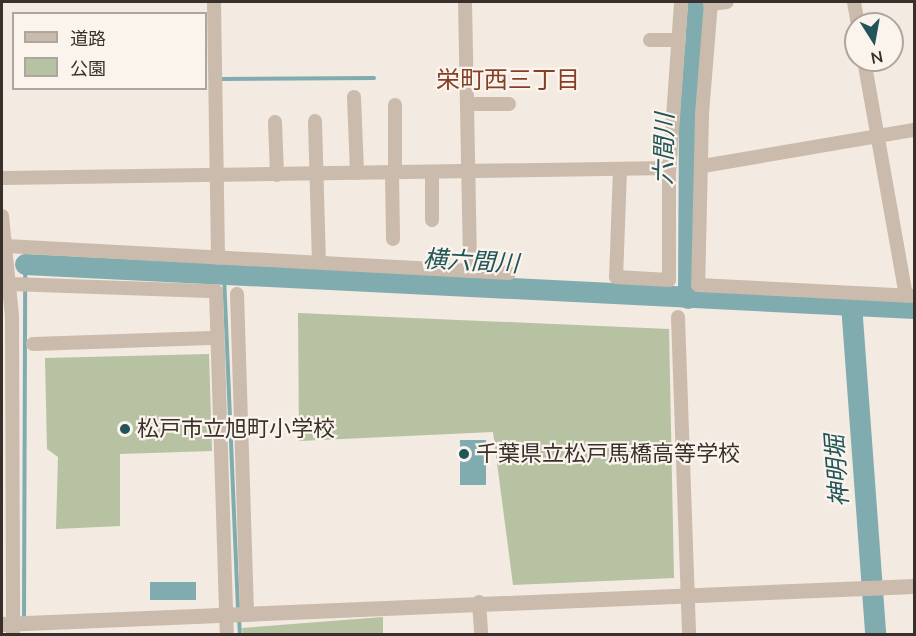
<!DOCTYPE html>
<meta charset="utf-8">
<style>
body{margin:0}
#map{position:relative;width:916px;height:636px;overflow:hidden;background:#f3eae1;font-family:Mulish,"Noto Sans JP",sans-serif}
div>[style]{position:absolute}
.green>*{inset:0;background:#b6c2a1}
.water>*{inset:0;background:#80acaf;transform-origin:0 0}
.stream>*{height:4px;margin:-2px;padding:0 2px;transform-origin:2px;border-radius:2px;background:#80acaf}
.river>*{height:21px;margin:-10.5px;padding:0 10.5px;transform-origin:10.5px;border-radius:10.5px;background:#80acaf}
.minor>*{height:14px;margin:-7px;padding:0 7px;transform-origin:7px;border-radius:7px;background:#cbbbac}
.tertiary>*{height:15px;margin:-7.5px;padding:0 7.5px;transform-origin:7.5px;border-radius:7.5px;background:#cbbbac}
.dots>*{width:16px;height:16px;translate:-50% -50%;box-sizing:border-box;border:3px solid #faf4ed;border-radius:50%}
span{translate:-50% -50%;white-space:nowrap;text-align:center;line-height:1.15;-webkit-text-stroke:4.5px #faf4ed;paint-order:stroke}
.poi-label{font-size:22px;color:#39302b}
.left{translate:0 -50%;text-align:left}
.neighbourhood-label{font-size:24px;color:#853f27}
.water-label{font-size:24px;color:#21555a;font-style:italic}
.frame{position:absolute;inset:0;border:3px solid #39302b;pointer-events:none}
.legend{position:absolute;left:12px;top:12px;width:195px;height:78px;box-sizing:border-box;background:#faf4ed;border:2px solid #ada69f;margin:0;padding:8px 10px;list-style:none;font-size:18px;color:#39302b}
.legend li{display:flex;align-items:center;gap:12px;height:30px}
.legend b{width:30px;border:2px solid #ada69f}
.north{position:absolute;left:844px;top:12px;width:60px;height:60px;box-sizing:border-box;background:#faf4ed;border:2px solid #ada69f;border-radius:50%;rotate:169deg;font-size:16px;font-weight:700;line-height:24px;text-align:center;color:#39302b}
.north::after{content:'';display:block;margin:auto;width:21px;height:27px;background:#21555a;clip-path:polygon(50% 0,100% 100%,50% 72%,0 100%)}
</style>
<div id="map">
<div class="green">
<i style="clip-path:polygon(298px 313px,669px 329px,674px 578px,513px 585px,493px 432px,299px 441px)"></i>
<i style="clip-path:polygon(209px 354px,212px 451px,120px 454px,120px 526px,56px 529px,58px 457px,47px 449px,45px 358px)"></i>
<i style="clip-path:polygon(383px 617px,383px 634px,243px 634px,242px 628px)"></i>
</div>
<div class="water">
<i style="left:460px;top:440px;width:26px;height:45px"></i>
<i style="left:196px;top:582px;width:18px;height:46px;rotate:90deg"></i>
</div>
<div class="stream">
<i style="left:220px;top:79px;width:154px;rotate:-0.4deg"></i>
<i style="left:224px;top:275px;width:335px;rotate:87.6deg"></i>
<i style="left:239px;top:617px;width:17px;rotate:87deg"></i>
<i style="left:24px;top:619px;width:355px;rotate:-89.8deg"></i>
</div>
<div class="river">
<i style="left:25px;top:264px;width:890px;rotate:2.83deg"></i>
<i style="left:688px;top:298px;width:175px;rotate:-89.7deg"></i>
<i style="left:689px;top:123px;width:121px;rotate:-85.7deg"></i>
<i style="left:851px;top:304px;width:331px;rotate:85.8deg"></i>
</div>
<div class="minor">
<i style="left:214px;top:2px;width:256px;rotate:89.1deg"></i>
<i style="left:465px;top:2px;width:268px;rotate:88.9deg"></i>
<i style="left:711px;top:2px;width:113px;rotate:94.6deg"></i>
<i style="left:702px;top:115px;width:170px;rotate:91.3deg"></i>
<i style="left:698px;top:285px;width:216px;rotate:2.9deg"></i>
<i style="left:854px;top:2px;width:22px;rotate:80deg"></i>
<i style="left:710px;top:4px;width:17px;rotate:-7deg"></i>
<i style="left:650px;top:40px;width:29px"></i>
<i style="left:864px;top:60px;width:239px;rotate:79.9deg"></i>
<i style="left:354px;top:97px;width:76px;rotate:87.7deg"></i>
<i style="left:467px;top:104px;width:42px"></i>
<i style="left:395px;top:105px;width:68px;rotate:90deg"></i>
<i style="left:315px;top:121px;width:141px;rotate:88.4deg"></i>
<i style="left:275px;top:122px;width:53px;rotate:87.8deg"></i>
<i style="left:703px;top:166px;width:214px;rotate:-9.7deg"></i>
<i style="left:620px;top:170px;width:107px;rotate:92.1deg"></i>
<i style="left:616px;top:277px;width:53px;rotate:3.2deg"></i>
<i style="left:669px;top:280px;width:105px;rotate:-90deg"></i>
<i style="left:669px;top:175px;width:173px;rotate:-86deg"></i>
<i style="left:432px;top:172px;width:48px;rotate:90deg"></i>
<i style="left:392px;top:173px;width:66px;rotate:89.1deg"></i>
<i style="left:2px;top:178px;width:667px;rotate:-0.86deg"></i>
<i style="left:2px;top:216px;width:101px;rotate:84.3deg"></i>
<i style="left:12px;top:317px;width:317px;rotate:89.8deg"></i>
<i style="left:6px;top:246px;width:504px;rotate:3.07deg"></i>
<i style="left:11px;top:284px;width:205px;rotate:2deg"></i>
<i style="left:216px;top:291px;width:343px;rotate:88.2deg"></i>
<i style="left:237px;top:294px;width:321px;rotate:88.2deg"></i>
<i style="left:678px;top:317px;width:317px;rotate:88deg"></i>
<i style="left:33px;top:344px;width:185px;rotate:-1.9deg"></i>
<i style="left:479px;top:602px;width:32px;rotate:86deg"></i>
</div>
<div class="tertiary">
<i style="left:2px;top:624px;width:913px;rotate:-2.39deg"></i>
</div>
<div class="dots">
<i style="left:125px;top:429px;background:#21555a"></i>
<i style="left:464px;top:454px;background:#21555a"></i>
</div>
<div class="poi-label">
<span class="left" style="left:137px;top:429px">松戸市立旭町小学校</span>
<span class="left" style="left:476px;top:454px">千葉県立松戸馬橋高等学校</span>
</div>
<div class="neighbourhood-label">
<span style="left:508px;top:80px">栄町西三丁目</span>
</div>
<div class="water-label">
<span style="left:664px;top:149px;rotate:-89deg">六間川</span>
<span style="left:471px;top:261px;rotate:3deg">横六間川</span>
<span style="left:837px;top:471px;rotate:-94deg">神明堀</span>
</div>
<div class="frame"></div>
<ul class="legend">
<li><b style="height:8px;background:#cbbbac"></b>道路</li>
<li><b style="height:16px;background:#b6c2a1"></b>公園</li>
</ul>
<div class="north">N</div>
</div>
